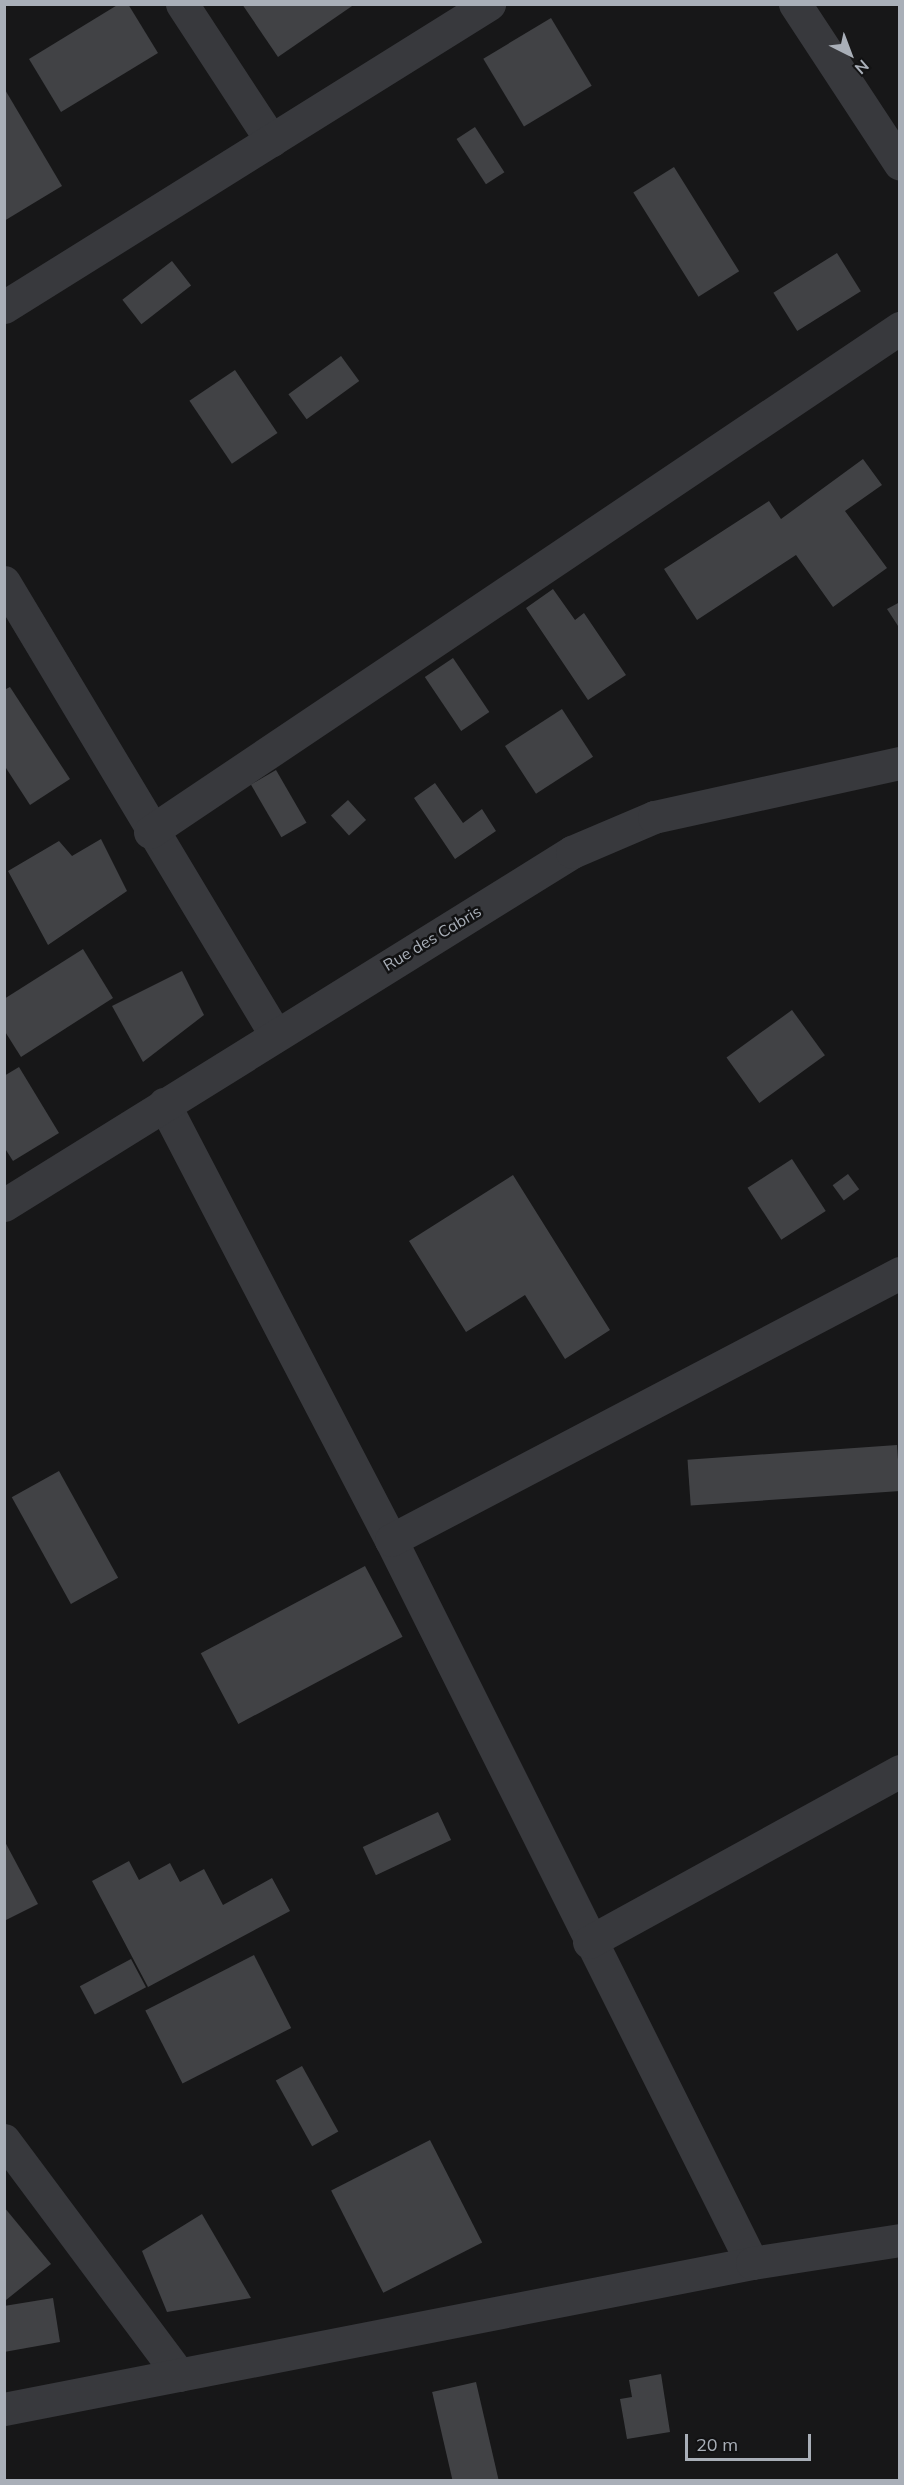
<!DOCTYPE html>
<style>
body{margin:0}
#map{position:relative;width:904px;height:2485px;overflow:hidden;background:#171718;font-family:Mulish,sans-serif}
div>[style]{position:absolute}
.building>*{inset:0;background:#414245;transform-origin:0 0}
.minor>*{height:33px;margin:-16.5px;padding:0 16.5px;transform-origin:16.5px;border-radius:16.5px;background:#38393d}
span{translate:-50% -50%;white-space:nowrap;text-align:center;line-height:1.15;-webkit-text-stroke:5px #121213;paint-order:stroke}
.street-label{font-size:16px;color:#a9afb8}
.frame{position:absolute;inset:0;border:6px solid #a9afb8;pointer-events:none}
.north{position:absolute;left:820px;top:24px;width:60px;height:60px;-webkit-text-stroke:4px #121213;paint-order:stroke;rotate:138deg;font-size:16px;font-weight:700;line-height:24px;text-align:center;color:#a9afb8}
.north::after{content:'';display:block;margin:auto;width:21px;height:27px;background:#a9afb8;clip-path:polygon(50% 0,100% 100%,50% 72%,0 100%)}
.scale{position:absolute;left:685px;top:2434px;width:126px;height:27px;box-sizing:border-box;border:3px solid #a9afb8;border-top:0;padding-left:8px;font-size:18px;line-height:21px;white-space:nowrap;color:#a9afb8;-webkit-text-stroke:4px #121213;paint-order:stroke}
</style>
<div id="map">
<div class="building">
<i style="clip-path:polygon(119px 4px,128px 4px,158px 53px,61px 112px,29px 59px)"></i>
<i style="clip-path:polygon(242px 4px,355px 4px,278px 57px)"></i>
<i style="left:551px;top:18px;width:79px;height:79px;rotate:59deg"></i>
<i style="clip-path:polygon(4px 88px,62px 186px,4px 221px)"></i>
<i style="left:475px;top:127px;width:54px;height:22px;rotate:57deg"></i>
<i style="left:674px;top:167px;width:123px;height:48px;rotate:58deg"></i>
<i style="left:837px;top:253px;width:45px;height:75px;rotate:58deg"></i>
<i style="left:172px;top:261px;width:31px;height:63px;rotate:52deg"></i>
<i style="left:341px;top:356px;width:31px;height:65px;rotate:54deg"></i>
<i style="left:235px;top:370px;width:76px;height:55px;rotate:56deg"></i>
<i style="clip-path:polygon(863px 459px,882px 485px,845px 511px,887px 568px,833px 607px,796px 555px,697px 620px,664px 569px,769px 501px,781px 519px)"></i>
<i style="clip-path:polygon(553px 589px,575px 620px,584px 613px,626px 675px,588px 700px,526px 608px)"></i>
<i style="clip-path:polygon(900px 602px,900px 629px,887px 609px)"></i>
<i style="left:453px;top:658px;width:65px;height:34px;rotate:56deg"></i>
<i style="clip-path:polygon(10px 687px,70px 779px,30px 805px,4px 765px,4px 690px)"></i>
<i style="left:562px;top:709px;width:57px;height:68px;rotate:57deg"></i>
<i style="left:276px;top:770px;width:61px;height:29px;rotate:60deg"></i>
<i style="clip-path:polygon(435px 783px,463px 823px,482px 809px,496px 831px,455px 859px,414px 798px)"></i>
<i style="left:348px;top:800px;width:27px;height:23px;rotate:48deg"></i>
<i style="clip-path:polygon(101px 839px,127px 891px,48px 945px,8px 871px,59px 841px,72px 856px)"></i>
<i style="clip-path:polygon(83px 949px,113px 998px,21px 1057px,4px 1030px,4px 999px)"></i>
<i style="clip-path:polygon(182px 971px,204px 1015px,143px 1062px,112px 1006px)"></i>
<i style="left:792px;top:1010px;width:56px;height:81px;rotate:54deg"></i>
<i style="clip-path:polygon(19px 1067px,59px 1133px,13px 1161px,4px 1147px,4px 1076px)"></i>
<i style="left:792px;top:1159px;width:62px;height:53px;rotate:57deg"></i>
<i style="left:848px;top:1174px;width:19px;height:19px;rotate:54deg"></i>
<i style="clip-path:polygon(513px 1175px,610px 1330px,565px 1359px,525px 1295px,466px 1332px,409px 1241px)"></i>
<i style="left:897px;top:1445px;width:46px;height:210px;rotate:86deg"></i>
<i style="left:59px;top:1471px;width:122px;height:54px;rotate:61deg"></i>
<i style="left:365px;top:1566px;width:80px;height:186px;rotate:62deg"></i>
<i style="left:438px;top:1812px;width:31px;height:83px;rotate:65deg"></i>
<i style="clip-path:polygon(4px 1840px,38px 1904px,4px 1921px)"></i>
<i style="clip-path:polygon(129px 1861px,139px 1880px,170px 1863px,180px 1882px,204px 1869px,223px 1905px,272px 1878px,290px 1911px,148px 1987px,92px 1881px)"></i>
<i style="left:254px;top:1955px;width:82px;height:122px;rotate:63deg"></i>
<i style="left:131px;top:1959px;width:32px;height:58px;rotate:62deg"></i>
<i style="left:302px;top:2066px;width:75px;height:30px;rotate:61deg"></i>
<i style="left:430px;top:2140px;width:115px;height:111px;rotate:63deg"></i>
<i style="clip-path:polygon(4px 2207px,51px 2264px,6px 2300px,4px 2298px)"></i>
<i style="clip-path:polygon(202px 2214px,251px 2298px,167px 2312px,142px 2251px)"></i>
<i style="clip-path:polygon(53px 2298px,60px 2342px,4px 2352px,4px 2306px)"></i>
<i style="clip-path:polygon(661px 2374px,670px 2432px,627px 2439px,620px 2399px,632px 2397px,629px 2380px)"></i>
<i style="left:476px;top:2382px;width:100px;height:45px;rotate:77deg"></i>
</div>
<div class="minor">
<i style="left:182px;top:4px;width:163px;rotate:56.8deg"></i>
<i style="left:795px;top:4px;width:191px;rotate:56.7deg"></i>
<i style="left:4px;top:307px;width:572px;rotate:-31.99deg"></i>
<i style="left:4px;top:582px;width:527px;rotate:59.05deg"></i>
<i style="left:150px;top:832px;width:904px;rotate:-33.9deg"></i>
<i style="left:164px;top:1104px;width:492px;rotate:62.5deg"></i>
<i style="left:391px;top:1540px;width:808px;rotate:63.47deg"></i>
<i style="left:4px;top:1205px;width:669px;rotate:-31.86deg"></i>
<i style="left:572px;top:852px;width:89px;rotate:-23.1deg"></i>
<i style="left:654px;top:817px;width:252px;rotate:-12.4deg"></i>
<i style="left:391px;top:1540px;width:575px;rotate:-27.68deg"></i>
<i style="left:589px;top:1942px;width:355px;rotate:-28.8deg"></i>
<i style="left:4px;top:2140px;width:293px;rotate:53.3deg"></i>
<i style="left:4px;top:2409px;width:762px;rotate:-11.04deg"></i>
<i style="left:752px;top:2263px;width:150px;rotate:-8.8deg"></i>
</div>
<div class="street-label">
<span style="left:432px;top:938px;rotate:-31deg">Rue des Cabris</span>
</div>
<div class="frame"></div>
<div class="north">N</div>
<div class="scale">20 m</div>
</div>
